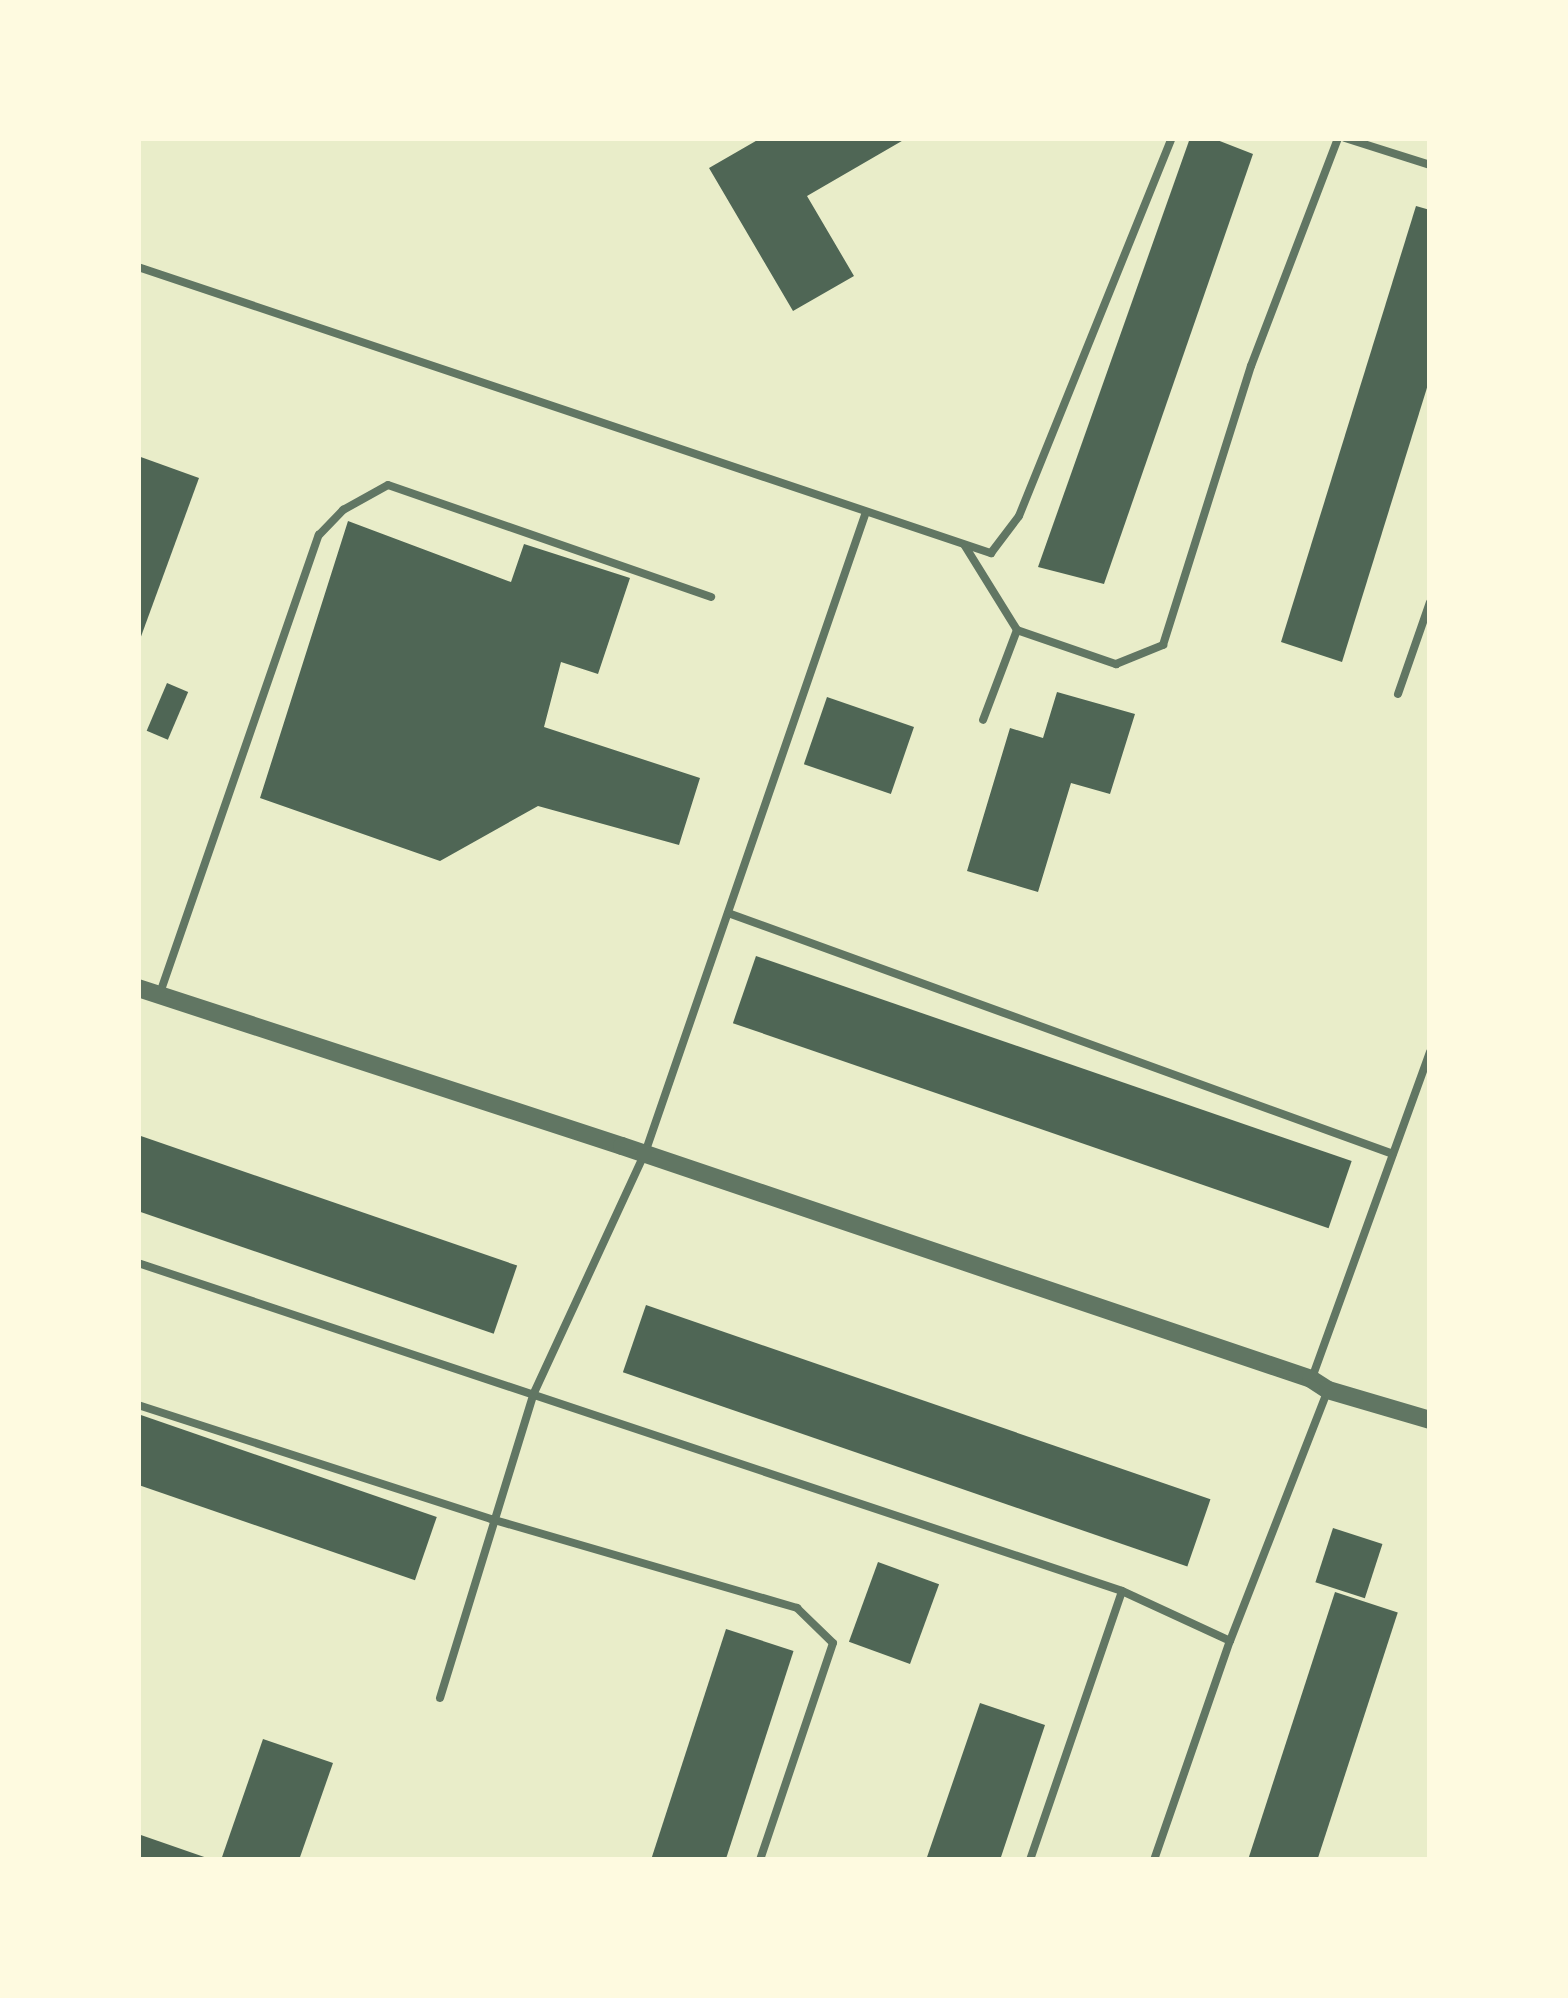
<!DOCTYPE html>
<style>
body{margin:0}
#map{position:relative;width:1568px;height:1998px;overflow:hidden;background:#e9edc9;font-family:Arial,sans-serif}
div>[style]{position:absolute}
.building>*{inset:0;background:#4f6655;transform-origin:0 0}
.service>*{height:8px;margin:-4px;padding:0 4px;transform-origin:4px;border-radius:4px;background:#617663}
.tertiary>*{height:18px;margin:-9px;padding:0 9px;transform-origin:9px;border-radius:9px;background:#617663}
span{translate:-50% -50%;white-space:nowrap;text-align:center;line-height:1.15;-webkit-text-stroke:10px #fefae0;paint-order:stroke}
.frame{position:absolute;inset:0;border:141px solid #fefae0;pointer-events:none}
</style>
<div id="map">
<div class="building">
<i style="clip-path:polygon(761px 138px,907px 138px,807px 196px,854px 276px,793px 311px,709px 168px)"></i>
<i style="clip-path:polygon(1190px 138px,1212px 138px,1253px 154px,1104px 584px,1038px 567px)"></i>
<i style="clip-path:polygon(1416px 206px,1430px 210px,1430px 378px,1342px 662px,1281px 642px)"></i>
<i style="clip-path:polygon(138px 456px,199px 478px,139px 642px,138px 642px)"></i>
<i style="clip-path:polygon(348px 521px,511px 582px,524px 544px,630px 578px,598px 674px,561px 662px,544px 727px,700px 778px,679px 845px,538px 806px,440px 861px,260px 798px)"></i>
<i style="left:167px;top:683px;width:23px;height:52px;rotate:23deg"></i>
<i style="clip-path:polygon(1057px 692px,1135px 714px,1110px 794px,1071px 783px,1038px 892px,967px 871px,1010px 728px,1043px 738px)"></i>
<i style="left:827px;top:697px;width:92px;height:71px;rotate:19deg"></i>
<i style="left:756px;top:956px;width:630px;height:71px;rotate:19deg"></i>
<i style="left:138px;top:1135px;width:401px;height:72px;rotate:19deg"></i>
<i style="left:646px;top:1305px;width:597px;height:71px;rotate:19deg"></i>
<i style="left:138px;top:1414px;width:316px;height:67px;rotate:19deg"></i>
<i style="left:1333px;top:1528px;width:52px;height:57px;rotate:18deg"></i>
<i style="left:878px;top:1562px;width:65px;height:85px;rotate:20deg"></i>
<i style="left:1335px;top:1592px;width:66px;height:283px;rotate:18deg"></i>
<i style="left:726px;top:1629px;width:71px;height:245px;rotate:18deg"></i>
<i style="clip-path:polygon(980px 1703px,1045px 1725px,1000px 1860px,926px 1860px)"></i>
<i style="clip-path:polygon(263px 1739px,333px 1763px,299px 1860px,221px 1860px)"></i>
<i style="clip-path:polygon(138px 1834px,210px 1859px,210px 1860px,138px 1860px)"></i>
</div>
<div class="service">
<i style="left:1345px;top:138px;width:89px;rotate:17.6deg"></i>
<i style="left:138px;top:267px;width:900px;rotate:18.54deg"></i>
<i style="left:991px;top:553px;width:46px;rotate:-52.9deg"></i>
<i style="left:1019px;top:516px;width:408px;rotate:-68deg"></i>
<i style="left:965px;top:546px;width:99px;rotate:58.2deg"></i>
<i style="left:1017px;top:630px;width:96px;rotate:110.7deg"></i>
<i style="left:1017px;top:630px;width:105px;rotate:19deg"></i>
<i style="left:1116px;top:664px;width:51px;rotate:-22deg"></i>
<i style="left:1163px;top:645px;width:293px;rotate:-72.5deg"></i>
<i style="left:1251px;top:366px;width:244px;rotate:-69.1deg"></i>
<i style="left:1398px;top:694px;width:97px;rotate:-70.8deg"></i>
<i style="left:728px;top:913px;width:707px;rotate:19.92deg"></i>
<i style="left:160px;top:993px;width:485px;rotate:-70.9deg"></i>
<i style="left:319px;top:535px;width:35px;rotate:-46deg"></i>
<i style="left:343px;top:510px;width:51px;rotate:-29.1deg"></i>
<i style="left:388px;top:485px;width:342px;rotate:19.1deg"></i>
<i style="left:138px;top:1263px;width:1037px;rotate:18.43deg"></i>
<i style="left:1122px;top:1591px;width:119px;rotate:24.8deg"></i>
<i style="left:1312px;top:1378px;width:347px;rotate:-70.1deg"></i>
<i style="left:138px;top:1405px;width:371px;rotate:17.9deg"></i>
<i style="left:491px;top:1519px;width:319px;rotate:16.2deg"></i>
<i style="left:797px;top:1608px;width:50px;rotate:44.2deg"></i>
<i style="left:833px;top:1643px;width:229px;rotate:108.6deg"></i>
<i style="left:440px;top:1698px;width:317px;rotate:-72.9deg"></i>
<i style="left:533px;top:1395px;width:267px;rotate:-65.2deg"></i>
<i style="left:645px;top:1153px;width:678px;rotate:-70.98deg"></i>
<i style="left:1030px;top:1860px;width:284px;rotate:-71.1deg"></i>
<i style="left:1154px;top:1860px;width:232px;rotate:-70.9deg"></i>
<i style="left:1230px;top:1641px;width:269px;rotate:-68.7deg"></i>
</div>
<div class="tertiary">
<i style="left:138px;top:988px;width:509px;rotate:18.08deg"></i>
<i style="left:622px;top:1146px;width:727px;rotate:18.68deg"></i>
<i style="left:1311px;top:1379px;width:20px;rotate:33deg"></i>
<i style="left:1328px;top:1390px;width:106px;rotate:16.4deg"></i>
</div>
<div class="frame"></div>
</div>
